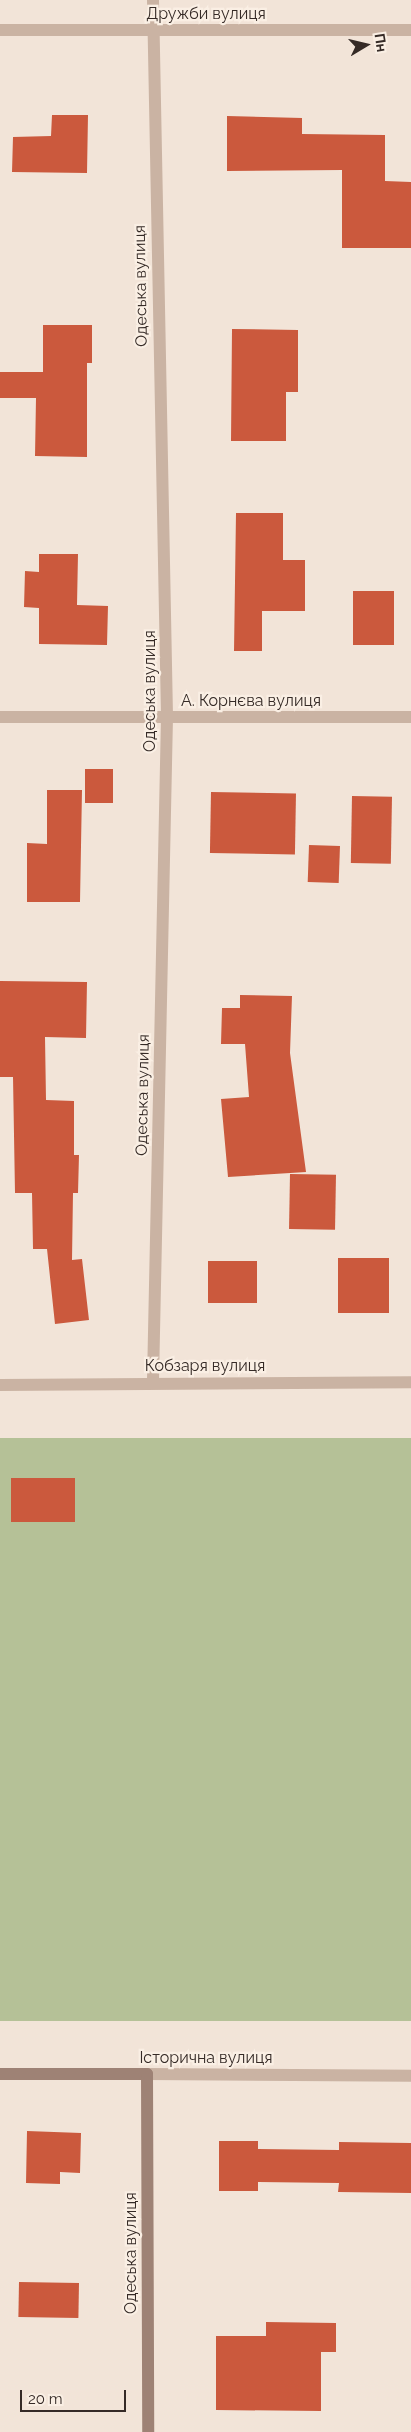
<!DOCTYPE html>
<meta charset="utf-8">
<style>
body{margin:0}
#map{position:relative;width:411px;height:2432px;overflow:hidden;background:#f2e4d8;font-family:Raleway,sans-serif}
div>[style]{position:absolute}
.green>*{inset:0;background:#b5c197;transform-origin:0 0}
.building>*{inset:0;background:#cb593d;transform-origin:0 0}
.street>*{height:12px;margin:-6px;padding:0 6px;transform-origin:6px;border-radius:6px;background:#cab3a3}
.secondary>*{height:12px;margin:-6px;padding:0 6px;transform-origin:6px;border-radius:6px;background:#9e8275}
span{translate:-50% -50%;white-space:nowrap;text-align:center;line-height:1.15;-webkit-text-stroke:4.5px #faefe4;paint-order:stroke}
.street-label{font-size:16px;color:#352a26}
.north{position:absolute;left:341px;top:20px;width:50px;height:50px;-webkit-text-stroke:4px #faefe4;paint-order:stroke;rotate:81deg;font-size:14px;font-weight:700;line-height:20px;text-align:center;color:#352a26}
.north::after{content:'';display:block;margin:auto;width:18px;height:22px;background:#352a26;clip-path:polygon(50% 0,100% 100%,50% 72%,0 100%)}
.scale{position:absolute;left:20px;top:2390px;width:106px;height:22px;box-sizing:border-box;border:2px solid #352a26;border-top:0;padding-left:6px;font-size:15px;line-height:18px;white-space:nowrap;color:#352a26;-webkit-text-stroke:4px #faefe4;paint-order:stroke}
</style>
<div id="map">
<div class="green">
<i style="left:0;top:1438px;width:411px;height:583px"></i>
</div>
<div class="building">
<i style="clip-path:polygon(52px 115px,88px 115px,87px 173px,12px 172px,13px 137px,51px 136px)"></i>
<i style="clip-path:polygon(227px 116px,302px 118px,302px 134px,385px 135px,385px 181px,411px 182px,411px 248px,342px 248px,342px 170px,227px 171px)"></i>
<i style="clip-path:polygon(43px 325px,92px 325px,92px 363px,87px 363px,87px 457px,35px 456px,36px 398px,0 398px,0 372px,43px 372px)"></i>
<i style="clip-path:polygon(232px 329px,298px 330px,298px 392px,286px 392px,286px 441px,231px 441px)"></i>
<i style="clip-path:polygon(236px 513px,283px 513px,283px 560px,305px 560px,305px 611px,262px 611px,262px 651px,234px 651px)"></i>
<i style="clip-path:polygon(39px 554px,78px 554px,77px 605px,108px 606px,107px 645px,39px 644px,39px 608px,24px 607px,25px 571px,39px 572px)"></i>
<i style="left:353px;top:591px;width:41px;height:54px"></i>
<i style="left:85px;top:769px;width:28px;height:34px"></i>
<i style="clip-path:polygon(47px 790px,82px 790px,80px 902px,27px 902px,27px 843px,47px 844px)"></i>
<i style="left:211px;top:792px;width:85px;height:61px;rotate:1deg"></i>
<i style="left:352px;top:796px;width:40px;height:67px;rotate:1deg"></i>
<i style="left:309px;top:845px;width:31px;height:37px;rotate:2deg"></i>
<i style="clip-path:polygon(0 981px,87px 982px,86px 1038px,45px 1037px,46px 1100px,74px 1101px,74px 1155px,79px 1155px,78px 1193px,73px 1193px,72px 1260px,82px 1259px,89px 1320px,55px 1324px,47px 1249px,33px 1249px,32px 1193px,15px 1193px,13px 1077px,0 1077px)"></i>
<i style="clip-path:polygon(240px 995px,292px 996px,290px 1053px,306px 1172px,228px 1177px,221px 1099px,249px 1097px,245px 1044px,221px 1044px,222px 1008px,240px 1008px)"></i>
<i style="left:290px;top:1174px;width:46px;height:55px;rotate:1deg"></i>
<i style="left:338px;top:1258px;width:51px;height:55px"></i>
<i style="left:208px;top:1261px;width:49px;height:42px"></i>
<i style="left:11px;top:1478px;width:64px;height:44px"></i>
<i style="clip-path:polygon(27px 2131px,81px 2133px,80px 2173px,60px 2172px,60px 2184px,26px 2183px)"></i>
<i style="clip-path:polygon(219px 2141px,258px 2141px,258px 2149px,339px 2150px,339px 2142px,411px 2143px,411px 2193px,338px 2192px,339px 2183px,258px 2182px,258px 2191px,219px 2191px)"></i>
<i style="left:19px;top:2282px;width:60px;height:35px;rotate:1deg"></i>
<i style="clip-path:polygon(266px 2322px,336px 2323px,336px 2352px,321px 2352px,321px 2411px,216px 2410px,216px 2336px,266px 2336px)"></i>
</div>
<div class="street">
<i style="left:153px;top:0;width:717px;rotate:88.88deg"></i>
<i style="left:167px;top:717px;width:665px;rotate:91.21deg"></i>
<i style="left:0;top:30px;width:411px"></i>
<i style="left:0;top:717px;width:411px"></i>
<i style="left:0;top:1385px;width:411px;rotate:-0.4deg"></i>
<i style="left:147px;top:2074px;width:264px;rotate:0.4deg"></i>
</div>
<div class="secondary">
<i style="left:0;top:2074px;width:147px"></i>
<i style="left:147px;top:2074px;width:358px;rotate:89.8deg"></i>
</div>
<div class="street-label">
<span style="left:206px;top:14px">Дружби вулиця</span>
<span style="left:141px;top:286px;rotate:-91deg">Одеська вулиця</span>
<span style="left:150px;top:691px;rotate:-90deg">Одеська вулиця</span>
<span style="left:251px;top:701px">А. Корнєва вулиця</span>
<span style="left:143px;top:1095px;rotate:-89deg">Одеська вулиця</span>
<span style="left:205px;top:1366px">Кобзаря вулиця</span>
<span style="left:206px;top:2058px">Історична вулиця</span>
<span style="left:131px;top:2253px;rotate:-90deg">Одеська вулиця</span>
</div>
<div class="north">Пн</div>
<div class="scale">20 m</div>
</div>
